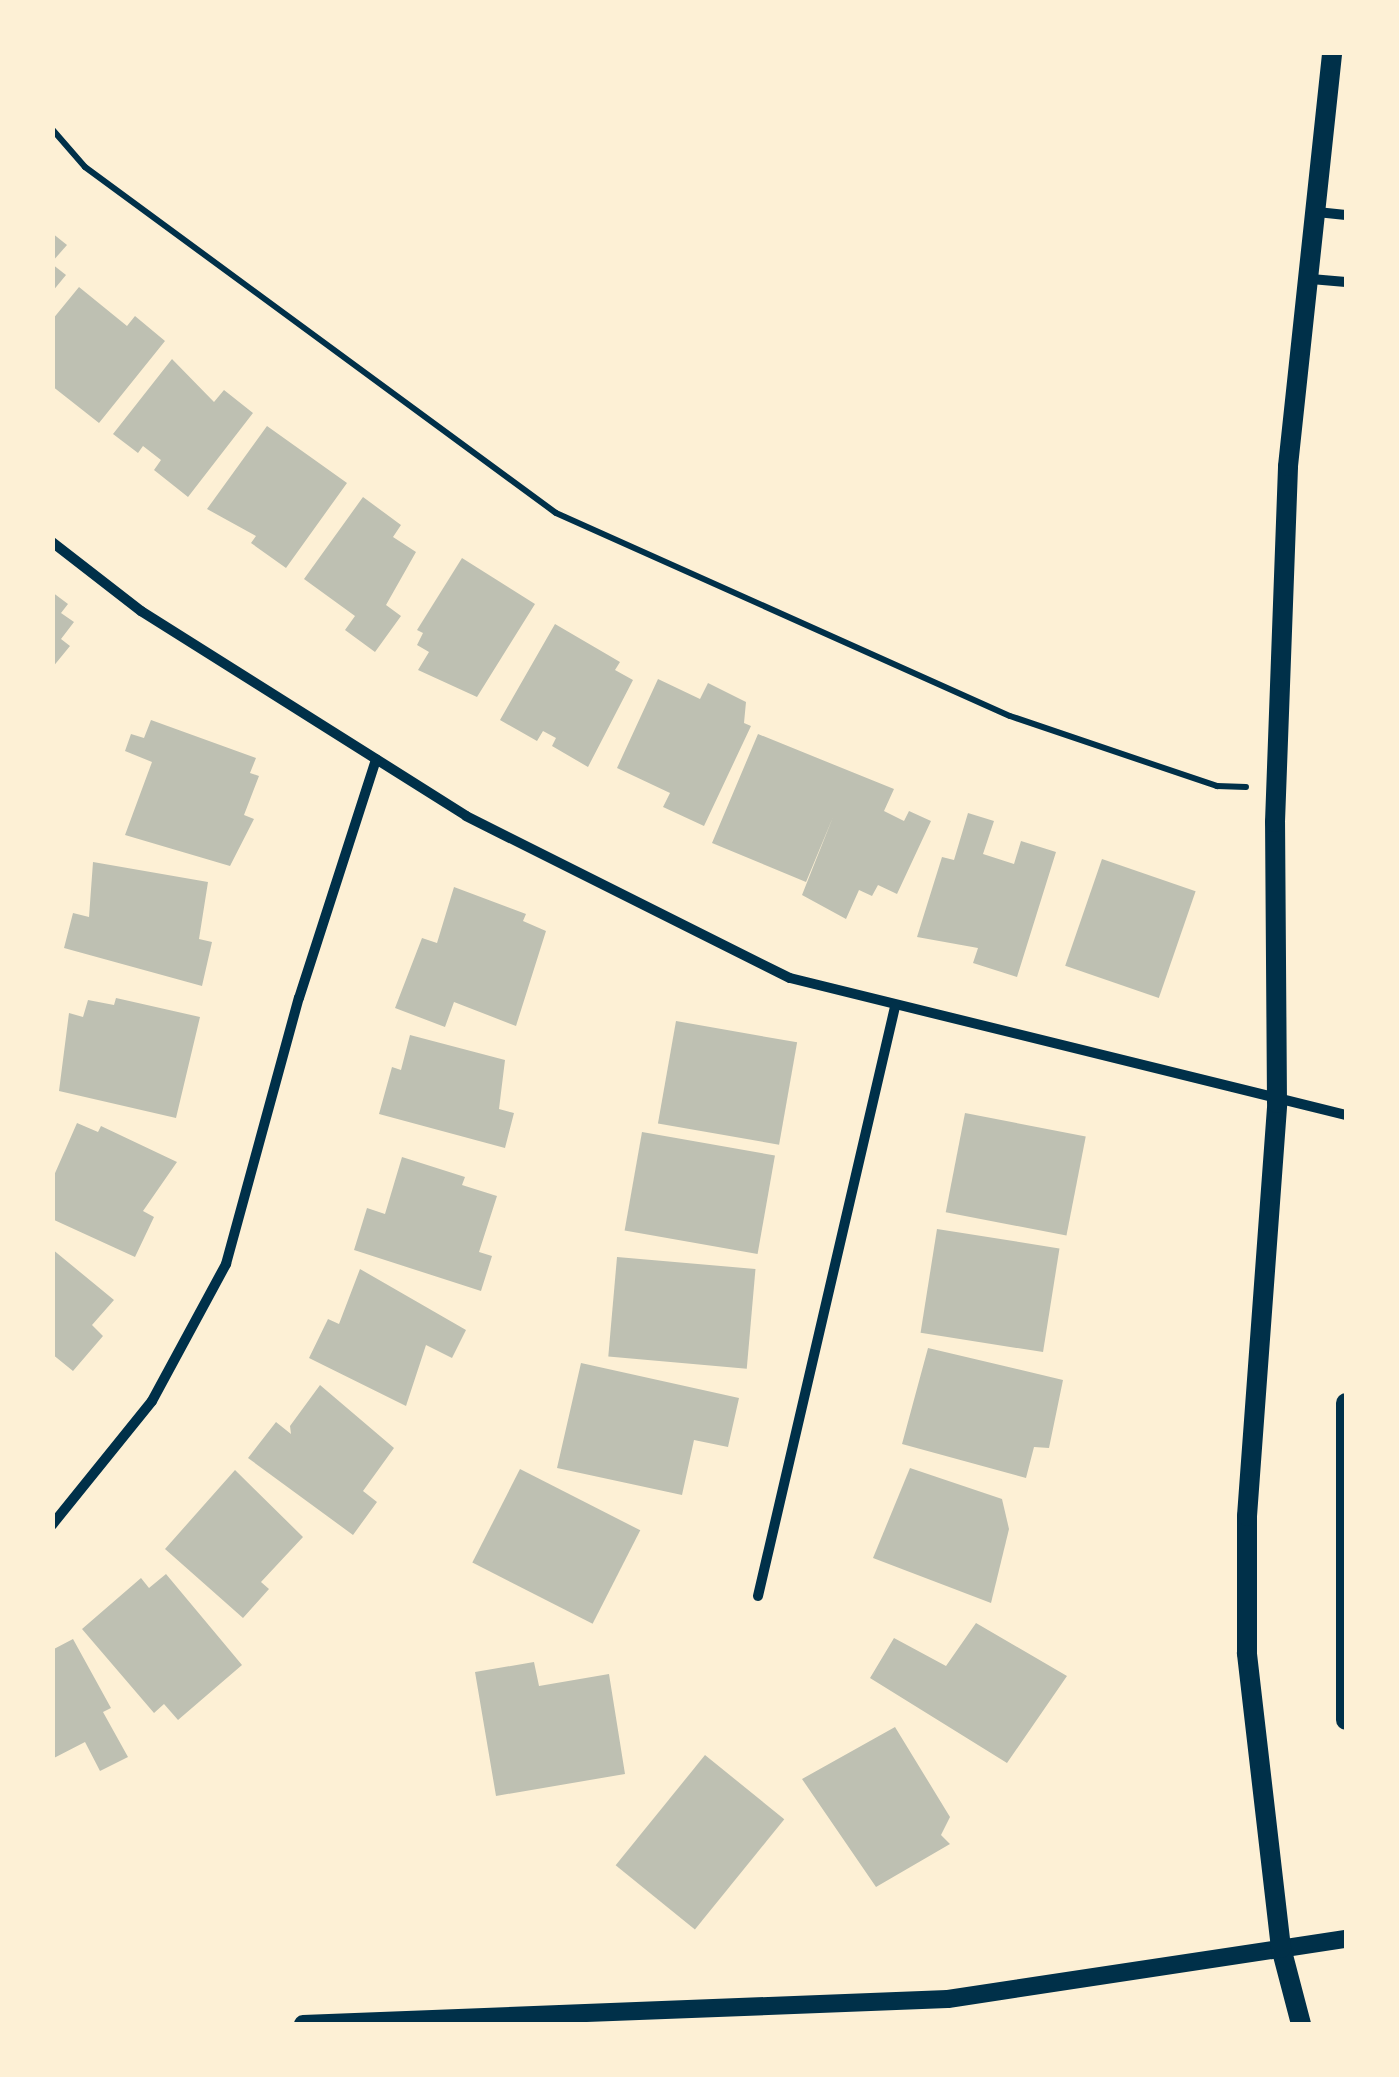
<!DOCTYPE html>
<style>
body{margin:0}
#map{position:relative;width:1399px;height:2077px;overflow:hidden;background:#fdf0d5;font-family:Overpass,sans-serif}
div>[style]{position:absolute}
.building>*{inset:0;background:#bec0b2;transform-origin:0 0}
.path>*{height:6px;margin:-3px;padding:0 3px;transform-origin:3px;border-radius:3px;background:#003049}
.minor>*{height:10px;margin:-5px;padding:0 5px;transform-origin:5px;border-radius:5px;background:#003049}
.tertiary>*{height:18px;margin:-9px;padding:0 9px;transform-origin:9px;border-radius:9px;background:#003049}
.secondary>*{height:20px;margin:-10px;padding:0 10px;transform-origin:10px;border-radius:10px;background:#003049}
span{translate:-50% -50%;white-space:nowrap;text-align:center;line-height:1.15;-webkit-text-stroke:8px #fdf0d5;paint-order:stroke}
.frame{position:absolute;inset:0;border:55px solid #fdf0d5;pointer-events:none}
</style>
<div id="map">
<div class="building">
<i style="clip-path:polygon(52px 233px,67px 245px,52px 262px)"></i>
<i style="clip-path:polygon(52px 264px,66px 275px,52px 292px)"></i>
<i style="clip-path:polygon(79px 287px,127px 326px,135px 316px,165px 341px,99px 423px,52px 386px,52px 320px)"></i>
<i style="clip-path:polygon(172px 359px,214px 402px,224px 390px,253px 413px,188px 497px,154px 470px,161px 460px,143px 446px,138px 453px,113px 434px)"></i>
<i style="clip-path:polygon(267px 426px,347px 483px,286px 568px,251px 543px,256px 536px,207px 509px)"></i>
<i style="clip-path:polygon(363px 497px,401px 525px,393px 537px,416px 552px,386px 605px,401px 616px,375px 652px,345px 630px,355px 616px,304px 579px)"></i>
<i style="clip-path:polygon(462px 558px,535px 604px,477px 697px,418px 670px,429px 652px,417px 645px,423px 633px,417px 630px)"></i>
<i style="clip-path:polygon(52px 592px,68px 604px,61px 613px,74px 622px,61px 639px,70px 646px,52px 668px)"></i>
<i style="clip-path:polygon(555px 624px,620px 662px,615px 670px,633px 680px,588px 767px,552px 746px,556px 738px,543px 731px,537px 741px,500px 720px)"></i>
<i style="clip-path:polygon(658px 679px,700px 699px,708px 683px,746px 702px,744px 723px,751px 726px,704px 826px,663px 807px,670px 793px,617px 768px)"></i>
<i style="clip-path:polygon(151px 720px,256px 758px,250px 773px,259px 776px,244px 815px,254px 819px,230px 866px,125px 835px,152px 762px,125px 751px,131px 734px,144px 738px)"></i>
<i style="clip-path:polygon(758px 734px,894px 789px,884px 811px,904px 821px,909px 811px,931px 821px,897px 894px,878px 885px,872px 896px,859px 890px,846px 919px,802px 895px,833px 817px,806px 882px,712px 843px)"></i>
<i style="clip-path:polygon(968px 813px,994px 821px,983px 854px,1014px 864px,1021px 841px,1056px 852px,1017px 977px,973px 963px,978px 948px,917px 937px,942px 857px,954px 860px)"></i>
<i style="left:1102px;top:859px;width:99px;height:113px;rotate:19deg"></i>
<i style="clip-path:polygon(93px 862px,208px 882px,199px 939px,212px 942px,202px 986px,64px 948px,73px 913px,89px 917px)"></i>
<i style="clip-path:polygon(454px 887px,526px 914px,523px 921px,546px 931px,516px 1026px,454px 1002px,445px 1027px,395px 1008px,422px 938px,437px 943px)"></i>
<i style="clip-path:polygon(116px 998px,200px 1017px,176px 1118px,59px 1091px,69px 1013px,83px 1017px,88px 1000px,114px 1005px)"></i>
<i style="left:676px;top:1021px;width:123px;height:104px;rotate:10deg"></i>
<i style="clip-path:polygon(410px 1035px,505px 1060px,499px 1109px,514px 1113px,505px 1148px,379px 1114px,392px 1067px,401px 1070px)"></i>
<i style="left:965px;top:1113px;width:123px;height:101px;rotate:11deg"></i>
<i style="clip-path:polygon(77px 1123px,98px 1132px,101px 1126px,177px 1162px,143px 1211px,154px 1217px,135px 1257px,52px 1219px,52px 1180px)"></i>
<i style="left:642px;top:1132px;width:135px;height:100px;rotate:10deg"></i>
<i style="clip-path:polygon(402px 1157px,465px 1177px,462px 1185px,497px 1196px,479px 1252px,492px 1256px,481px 1291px,354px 1250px,367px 1208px,385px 1214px)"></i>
<i style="left:937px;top:1229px;width:124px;height:105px;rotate:9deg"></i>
<i style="clip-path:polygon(52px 1249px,114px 1300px,92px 1325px,103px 1336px,73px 1371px,52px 1354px)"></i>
<i style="left:617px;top:1257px;width:139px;height:100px;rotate:5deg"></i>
<i style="clip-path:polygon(360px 1269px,466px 1330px,452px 1358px,426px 1345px,406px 1406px,309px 1358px,328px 1319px,339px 1324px)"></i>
<i style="clip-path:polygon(928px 1348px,1063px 1380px,1049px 1448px,1034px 1447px,1026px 1478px,902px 1444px)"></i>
<i style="clip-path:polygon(581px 1363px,739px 1398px,728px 1447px,694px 1440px,682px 1495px,557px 1468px)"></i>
<i style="clip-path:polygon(320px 1385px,394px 1448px,363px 1491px,377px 1502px,353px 1535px,248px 1458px,276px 1422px,291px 1434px,290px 1426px)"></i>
<i style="clip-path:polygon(910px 1468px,1002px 1499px,1009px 1529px,991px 1603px,873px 1558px)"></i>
<i style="left:520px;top:1469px;width:135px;height:105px;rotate:27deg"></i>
<i style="clip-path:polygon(235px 1470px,303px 1537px,261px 1582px,269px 1589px,243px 1618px,165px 1549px)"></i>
<i style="clip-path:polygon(166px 1574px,242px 1665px,178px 1720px,164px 1704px,154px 1713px,82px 1629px,141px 1578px,149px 1588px)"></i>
<i style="clip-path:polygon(976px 1623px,1067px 1676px,1007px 1763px,870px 1678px,894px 1638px,946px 1666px)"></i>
<i style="clip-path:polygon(73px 1639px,111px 1708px,103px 1712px,128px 1757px,100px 1771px,85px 1742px,52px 1759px,52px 1650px)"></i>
<i style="clip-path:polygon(534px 1662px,539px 1686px,609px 1674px,625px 1774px,496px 1796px,475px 1672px)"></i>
<i style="clip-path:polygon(895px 1727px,950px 1817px,941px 1835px,950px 1844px,876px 1887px,802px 1779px)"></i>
<i style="left:705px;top:1755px;width:102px;height:142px;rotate:39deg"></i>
</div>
<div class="path">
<i style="left:52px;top:129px;width:50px;rotate:49deg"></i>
<i style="left:85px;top:167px;width:584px;rotate:36.3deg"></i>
<i style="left:556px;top:513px;width:497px;rotate:24.1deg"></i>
<i style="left:1010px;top:716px;width:219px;rotate:18.7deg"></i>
<i style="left:1217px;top:786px;width:29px;rotate:2deg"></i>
</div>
<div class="minor">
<i style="left:1317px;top:212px;width:29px;rotate:6deg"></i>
<i style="left:1311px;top:279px;width:35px;rotate:5deg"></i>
<i style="left:52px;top:542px;width:113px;rotate:37.8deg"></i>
<i style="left:141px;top:611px;width:384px;rotate:32.2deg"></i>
<i style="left:466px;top:816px;width:362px;rotate:26.6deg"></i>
<i style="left:790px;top:978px;width:573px;rotate:13.84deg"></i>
<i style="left:52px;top:1525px;width:159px;rotate:-51.1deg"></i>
<i style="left:152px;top:1401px;width:156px;rotate:-61.6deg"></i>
<i style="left:226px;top:1264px;width:276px;rotate:-74.7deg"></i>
<i style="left:299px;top:998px;width:251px;rotate:-72.1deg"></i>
<i style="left:758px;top:1596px;width:605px;rotate:-76.91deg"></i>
</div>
<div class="tertiary">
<i style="left:303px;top:2024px;width:645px;rotate:-2.22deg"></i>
<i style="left:948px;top:1999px;width:402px;rotate:-8.6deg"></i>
</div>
<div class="secondary">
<i style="left:1346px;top:1403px;width:317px;rotate:90deg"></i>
<i style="left:1301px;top:2024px;width:79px;rotate:-104.7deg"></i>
<i style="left:1281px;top:1948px;width:297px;rotate:-96.6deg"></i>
<i style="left:1247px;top:1653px;width:137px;rotate:-90deg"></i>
<i style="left:1247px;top:1516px;width:414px;rotate:-85.8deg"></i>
<i style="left:1277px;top:1103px;width:281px;rotate:-90.4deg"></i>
<i style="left:1275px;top:822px;width:356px;rotate:-87.9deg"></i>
<i style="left:1288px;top:466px;width:416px;rotate:-83.9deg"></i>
</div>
<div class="frame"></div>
</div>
